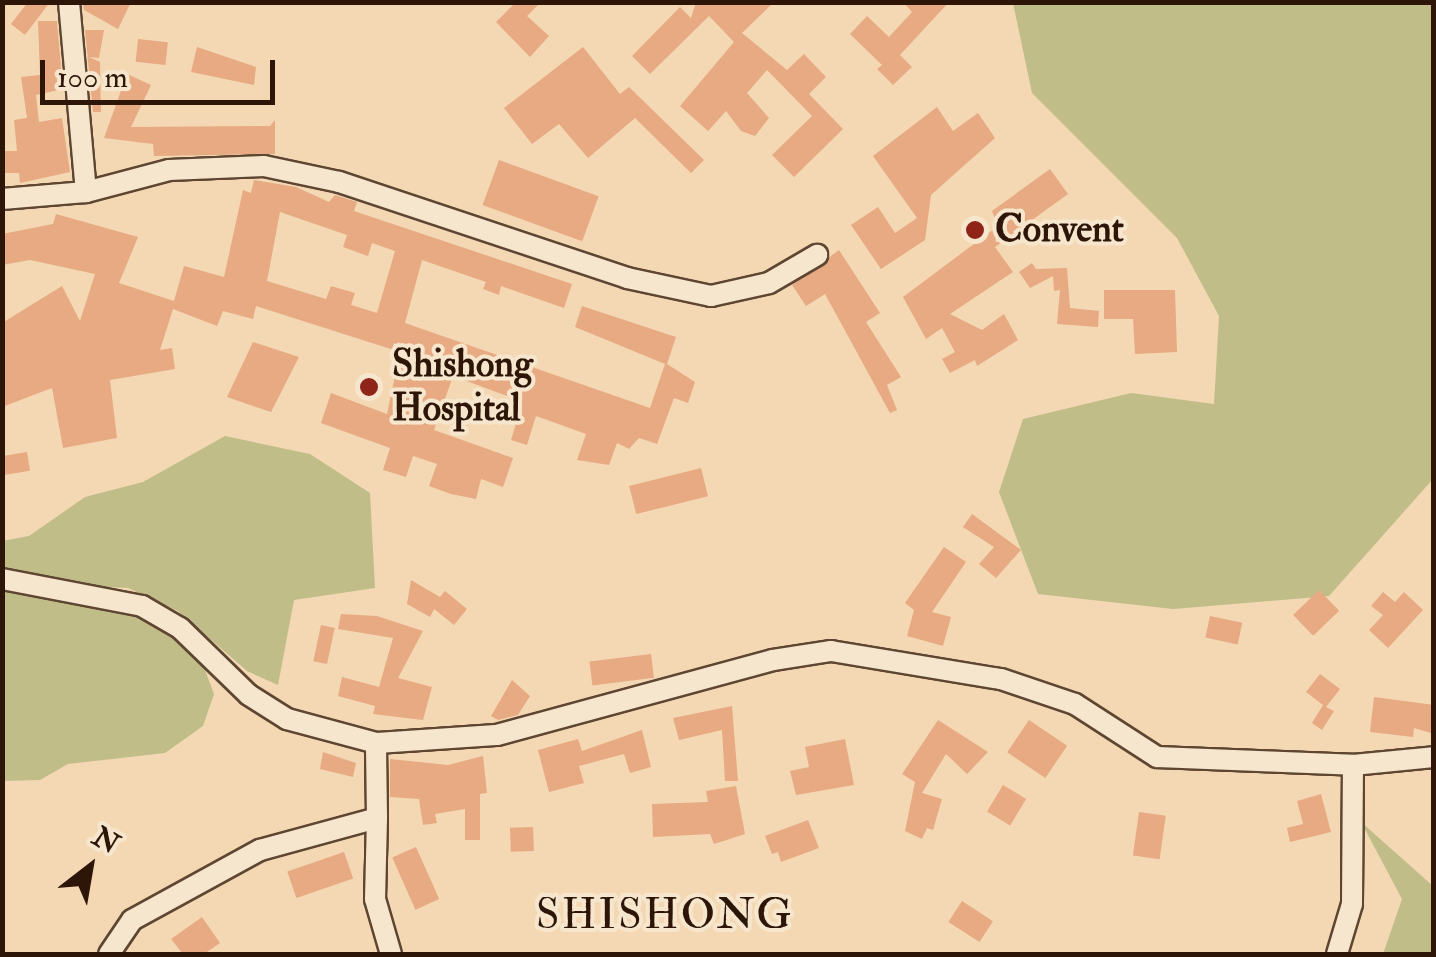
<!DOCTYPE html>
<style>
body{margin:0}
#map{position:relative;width:1436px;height:957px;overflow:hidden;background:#f3d8b3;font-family:"IM FELL Double Pica",serif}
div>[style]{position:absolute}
.green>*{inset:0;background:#c0bd89}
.building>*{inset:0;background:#e7aa82;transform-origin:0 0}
.roads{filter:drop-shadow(2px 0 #5e4632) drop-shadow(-2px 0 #5e4632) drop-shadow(0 2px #5e4632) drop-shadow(0 -2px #5e4632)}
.minor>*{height:20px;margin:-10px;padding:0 10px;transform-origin:10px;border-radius:10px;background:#f7e6ce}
.dots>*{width:28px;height:28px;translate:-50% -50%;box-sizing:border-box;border:5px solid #f7e6ce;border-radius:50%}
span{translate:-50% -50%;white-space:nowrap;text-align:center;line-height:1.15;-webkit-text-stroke:8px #f7e6ce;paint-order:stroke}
.poi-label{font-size:38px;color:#2d1607;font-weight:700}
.left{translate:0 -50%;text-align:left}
.quarter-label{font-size:42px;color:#2d1607;letter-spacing:2.5px}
.frame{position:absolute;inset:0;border:5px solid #2d1607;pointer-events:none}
.north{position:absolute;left:40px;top:817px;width:100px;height:100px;-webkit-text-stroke:8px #f7e6ce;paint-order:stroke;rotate:31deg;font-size:28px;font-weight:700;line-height:40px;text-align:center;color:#2d1607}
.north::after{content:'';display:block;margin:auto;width:35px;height:45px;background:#2d1607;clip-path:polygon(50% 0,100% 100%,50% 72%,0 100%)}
.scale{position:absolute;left:40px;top:60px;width:235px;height:45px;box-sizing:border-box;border:5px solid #2d1607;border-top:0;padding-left:12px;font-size:30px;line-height:35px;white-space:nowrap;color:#2d1607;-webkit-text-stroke:8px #f7e6ce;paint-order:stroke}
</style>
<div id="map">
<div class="green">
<i style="clip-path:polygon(1013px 3px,1433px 3px,1433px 479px,1329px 596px,1173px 609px,1038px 594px,999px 492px,1023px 419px,1131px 393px,1214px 404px,1219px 316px,1177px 238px,1032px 93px)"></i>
<i style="clip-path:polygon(225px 436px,310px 454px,370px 493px,375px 588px,294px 600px,278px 685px,247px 671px,178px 611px,128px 588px,108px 587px,94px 603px,150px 615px,199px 654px,214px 694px,203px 726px,165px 753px,68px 764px,40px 780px,3px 781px,2px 541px,29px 536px,85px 497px,143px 482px)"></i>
<i style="clip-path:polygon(1361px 822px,1433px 886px,1433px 954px,1383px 954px,1402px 899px)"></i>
</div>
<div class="building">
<i style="clip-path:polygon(28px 2px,50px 2px,25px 35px,11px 24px)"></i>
<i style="clip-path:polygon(83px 2px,131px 2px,118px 29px,84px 10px)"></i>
<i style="clip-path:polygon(516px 2px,541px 2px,527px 16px,549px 36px,530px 57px,496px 22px)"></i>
<i style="clip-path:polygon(696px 2px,774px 2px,742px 33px,787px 70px,804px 54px,826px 77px,809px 94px,843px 129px,794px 177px,772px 155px,812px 116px,767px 70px,747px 93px,769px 118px,755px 136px,741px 131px,726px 111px,708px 131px,680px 106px,734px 42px,709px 16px,650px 74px,632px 56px,680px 7px,691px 18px)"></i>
<i style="clip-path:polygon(903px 2px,949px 2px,900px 55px,912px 67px,893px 85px,877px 69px,882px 65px,850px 34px,867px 16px,889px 37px,912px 12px)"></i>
<i style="clip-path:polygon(38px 21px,57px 21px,63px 89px,36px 95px,39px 122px,62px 118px,70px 172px,20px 183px,19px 173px,2px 173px,2px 151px,17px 151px,14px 120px,27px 118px,21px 77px,40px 75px)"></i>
<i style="clip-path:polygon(85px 30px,104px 30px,99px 58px,89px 57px,100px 62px,101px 112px,93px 112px)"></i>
<i style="left:138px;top:39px;width:30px;height:23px;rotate:6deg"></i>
<i style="clip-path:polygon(197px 47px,256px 67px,254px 85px,191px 72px)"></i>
<i style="clip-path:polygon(583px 47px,620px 94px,629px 87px,704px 160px,691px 173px,635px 118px,588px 158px,559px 124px,532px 144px,504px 108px)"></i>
<i style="clip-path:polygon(127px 74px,151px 85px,131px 127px,270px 126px,275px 120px,275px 154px,154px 156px,153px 144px,104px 138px)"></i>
<i style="clip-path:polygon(937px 107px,953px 131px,978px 113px,995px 138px,931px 195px,925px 240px,881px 269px,851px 225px,878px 207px,895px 233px,917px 218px,873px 156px)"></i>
<i style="left:499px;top:160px;width:106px;height:48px;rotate:20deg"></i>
<i style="clip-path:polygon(1050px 169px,1068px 194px,995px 247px,1013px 272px,950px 314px,982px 330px,1004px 314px,1018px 340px,977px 366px,975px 360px,950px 373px,942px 359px,955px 352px,942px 328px,926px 339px,903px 297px,998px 226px,992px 211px)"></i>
<i style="clip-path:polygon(evenodd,254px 180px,296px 187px,329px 202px,335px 195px,357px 202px,354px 211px,572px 284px,564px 308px,501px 286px,499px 295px,483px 289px,486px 282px,422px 260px,405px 323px,650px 408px,665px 364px,575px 327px,582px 306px,676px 337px,667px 364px,695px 382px,688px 403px,674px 398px,657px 444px,639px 438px,629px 449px,617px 443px,609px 465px,577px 460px,586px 434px,536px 416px,527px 445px,511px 440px,520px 410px,507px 405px,510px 397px,453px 376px,434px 430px,513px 458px,503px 487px,481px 479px,476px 499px,451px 494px,429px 486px,437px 464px,413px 456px,406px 477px,383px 470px,390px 448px,321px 423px,331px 393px,387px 414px,400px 352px,256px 306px,253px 319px,223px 311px,217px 326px,173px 309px,160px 350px,172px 348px,175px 369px,110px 380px,117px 438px,63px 448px,52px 388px,2px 407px,2px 323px,62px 286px,80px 321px,95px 274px,30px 260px,2px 265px,2px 234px,53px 224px,56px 214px,138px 237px,119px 283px,174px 301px,184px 266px,224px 277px,243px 190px,251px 193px,254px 180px,280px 212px,347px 235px,343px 247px,368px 256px,372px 243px,395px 251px,377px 313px,351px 305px,355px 293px,331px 286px,326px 299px,267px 281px,280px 212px)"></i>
<i style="clip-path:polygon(839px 250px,880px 313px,866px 322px,901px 377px,887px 385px,897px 410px,890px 413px,825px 294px,806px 306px,792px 285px)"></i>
<i style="clip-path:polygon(1032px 263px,1036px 269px,1067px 268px,1070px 308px,1099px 311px,1098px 327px,1057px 324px,1060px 290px,1054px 291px,1053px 276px,1030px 288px,1019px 272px)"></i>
<i style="clip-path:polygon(1104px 290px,1175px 290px,1177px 352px,1135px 354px,1133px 319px,1104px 319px)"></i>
<i style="clip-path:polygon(253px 342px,299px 357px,271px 412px,227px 397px)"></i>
<i style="left:27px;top:452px;width:19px;height:25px;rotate:81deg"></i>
<i style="left:701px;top:468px;width:29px;height:74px;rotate:76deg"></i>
<i style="clip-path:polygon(972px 514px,1021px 550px,996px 578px,979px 564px,994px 547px,963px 527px)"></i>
<i style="clip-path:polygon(944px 547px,966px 562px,932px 612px,951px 617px,943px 646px,907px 636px,914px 610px,905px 603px)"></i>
<i style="clip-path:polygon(411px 580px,440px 597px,445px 591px,467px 609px,454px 625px,434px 609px,430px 617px,407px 604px)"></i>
<i style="left:1319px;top:590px;width:29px;height:36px;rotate:46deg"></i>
<i style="clip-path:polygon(1383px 592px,1395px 602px,1404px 592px,1423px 610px,1388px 648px,1369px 630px,1383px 615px,1371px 606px)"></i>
<i style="clip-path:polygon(341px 614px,377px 616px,423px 631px,398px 678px,432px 687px,423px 720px,373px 714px,375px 706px,338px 696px,342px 677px,379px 687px,393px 638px,338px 629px)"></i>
<i style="left:1210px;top:616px;width:33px;height:22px;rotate:12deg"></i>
<i style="left:321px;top:625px;width:14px;height:37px;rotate:12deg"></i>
<i style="left:651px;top:654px;width:24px;height:62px;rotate:83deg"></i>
<i style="clip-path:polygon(1320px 674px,1340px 689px,1326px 707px,1334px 711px,1322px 730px,1312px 723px,1323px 705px,1306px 692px)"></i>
<i style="clip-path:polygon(512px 680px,530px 696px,518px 715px,498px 720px,491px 716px)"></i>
<i style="clip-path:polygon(1374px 697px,1434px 705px,1434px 734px,1414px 728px,1413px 737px,1370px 732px)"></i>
<i style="clip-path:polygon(732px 706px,738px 781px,725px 781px,722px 730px,679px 740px,673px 718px)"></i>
<i style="clip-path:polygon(938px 720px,988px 752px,967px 774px,946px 754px,922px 793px,942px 799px,933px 830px,927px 828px,922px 839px,905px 831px,915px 782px,902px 774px)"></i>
<i style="left:1029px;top:720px;width:46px;height:39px;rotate:34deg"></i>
<i style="clip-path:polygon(642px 730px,651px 767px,630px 773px,624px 754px,579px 766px,584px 783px,549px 792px,538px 750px,578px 739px,582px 751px)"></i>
<i style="clip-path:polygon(845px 739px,854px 785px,796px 795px,790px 771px,809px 767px,805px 747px)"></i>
<i style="clip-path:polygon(323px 752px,356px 763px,353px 777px,320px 769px)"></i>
<i style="clip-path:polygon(483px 756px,487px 793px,480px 794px,480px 840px,465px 840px,465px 809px,435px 814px,437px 823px,423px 825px,419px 799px,390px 797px,390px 759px,448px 765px)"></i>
<i style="left:1003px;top:785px;width:27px;height:31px;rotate:31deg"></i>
<i style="clip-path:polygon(736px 786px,745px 834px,714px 844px,710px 834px,653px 837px,652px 804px,708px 802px,706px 791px)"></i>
<i style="clip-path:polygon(1321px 794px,1331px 832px,1290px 842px,1287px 828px,1303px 824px,1297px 801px)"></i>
<i style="left:1139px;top:812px;width:27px;height:44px;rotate:8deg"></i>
<i style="clip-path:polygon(808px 820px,819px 848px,781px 862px,778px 852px,772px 854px,765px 836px)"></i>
<i style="left:533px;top:827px;width:24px;height:23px;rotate:88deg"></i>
<i style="left:416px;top:847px;width:57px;height:26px;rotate:66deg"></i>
<i style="left:344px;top:852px;width:28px;height:60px;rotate:71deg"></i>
<i style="left:962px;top:901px;width:37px;height:25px;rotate:33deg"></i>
<i style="clip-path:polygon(202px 917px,220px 943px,204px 954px,183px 954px,171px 939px)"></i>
</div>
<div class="roads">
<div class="minor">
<i style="left:69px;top:2px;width:191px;rotate:84.9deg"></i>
<i style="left:2px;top:199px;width:84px;rotate:-4.8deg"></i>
<i style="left:86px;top:192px;width:86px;rotate:-14.8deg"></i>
<i style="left:169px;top:170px;width:95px;rotate:-2.4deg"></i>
<i style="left:264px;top:166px;width:77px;rotate:12deg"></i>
<i style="left:339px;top:182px;width:304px;rotate:18.4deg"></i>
<i style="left:627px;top:278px;width:86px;rotate:12.1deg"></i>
<i style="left:711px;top:296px;width:59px;rotate:-12.6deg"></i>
<i style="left:769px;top:283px;width:56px;rotate:-30.3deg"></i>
<i style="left:2px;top:579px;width:143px;rotate:10.9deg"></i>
<i style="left:142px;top:606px;width:44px;rotate:30.1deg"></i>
<i style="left:180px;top:628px;width:96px;rotate:44.2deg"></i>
<i style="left:249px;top:695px;width:45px;rotate:32.3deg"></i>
<i style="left:287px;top:719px;width:92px;rotate:15.1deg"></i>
<i style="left:376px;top:743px;width:121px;rotate:-3.8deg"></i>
<i style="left:497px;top:735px;width:286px;rotate:-15.2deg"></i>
<i style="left:773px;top:660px;width:59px;rotate:-8.8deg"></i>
<i style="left:831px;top:651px;width:172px;rotate:9.4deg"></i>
<i style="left:1001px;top:679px;width:78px;rotate:18.7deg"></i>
<i style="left:1075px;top:704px;width:98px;rotate:32.9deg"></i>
<i style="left:1157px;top:757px;width:196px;rotate:2.3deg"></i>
<i style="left:1353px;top:765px;width:81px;rotate:-5.6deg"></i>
<i style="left:377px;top:818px;width:81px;rotate:91.4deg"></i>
<i style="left:375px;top:899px;width:57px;rotate:73.8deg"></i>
<i style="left:109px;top:954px;width:41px;rotate:-55.9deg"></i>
<i style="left:132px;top:920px;width:146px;rotate:-28.7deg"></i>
<i style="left:260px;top:850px;width:121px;rotate:-15.3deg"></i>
<i style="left:377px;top:818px;width:75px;rotate:-90.8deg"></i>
<i style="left:1337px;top:954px;width:52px;rotate:-73.3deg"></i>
<i style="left:1352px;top:904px;width:139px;rotate:-89.6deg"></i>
</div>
</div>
<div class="dots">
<i style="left:975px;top:230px;background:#8f2418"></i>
<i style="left:369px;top:387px;background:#8f2418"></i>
</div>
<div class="poi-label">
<span class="left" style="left:995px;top:230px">Convent</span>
<span class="left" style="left:392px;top:387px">Shishong<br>Hospital</span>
</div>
<div class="quarter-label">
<span style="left:665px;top:915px">SHISHONG</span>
</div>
<div class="frame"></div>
<div class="north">N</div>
<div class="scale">100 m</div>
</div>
